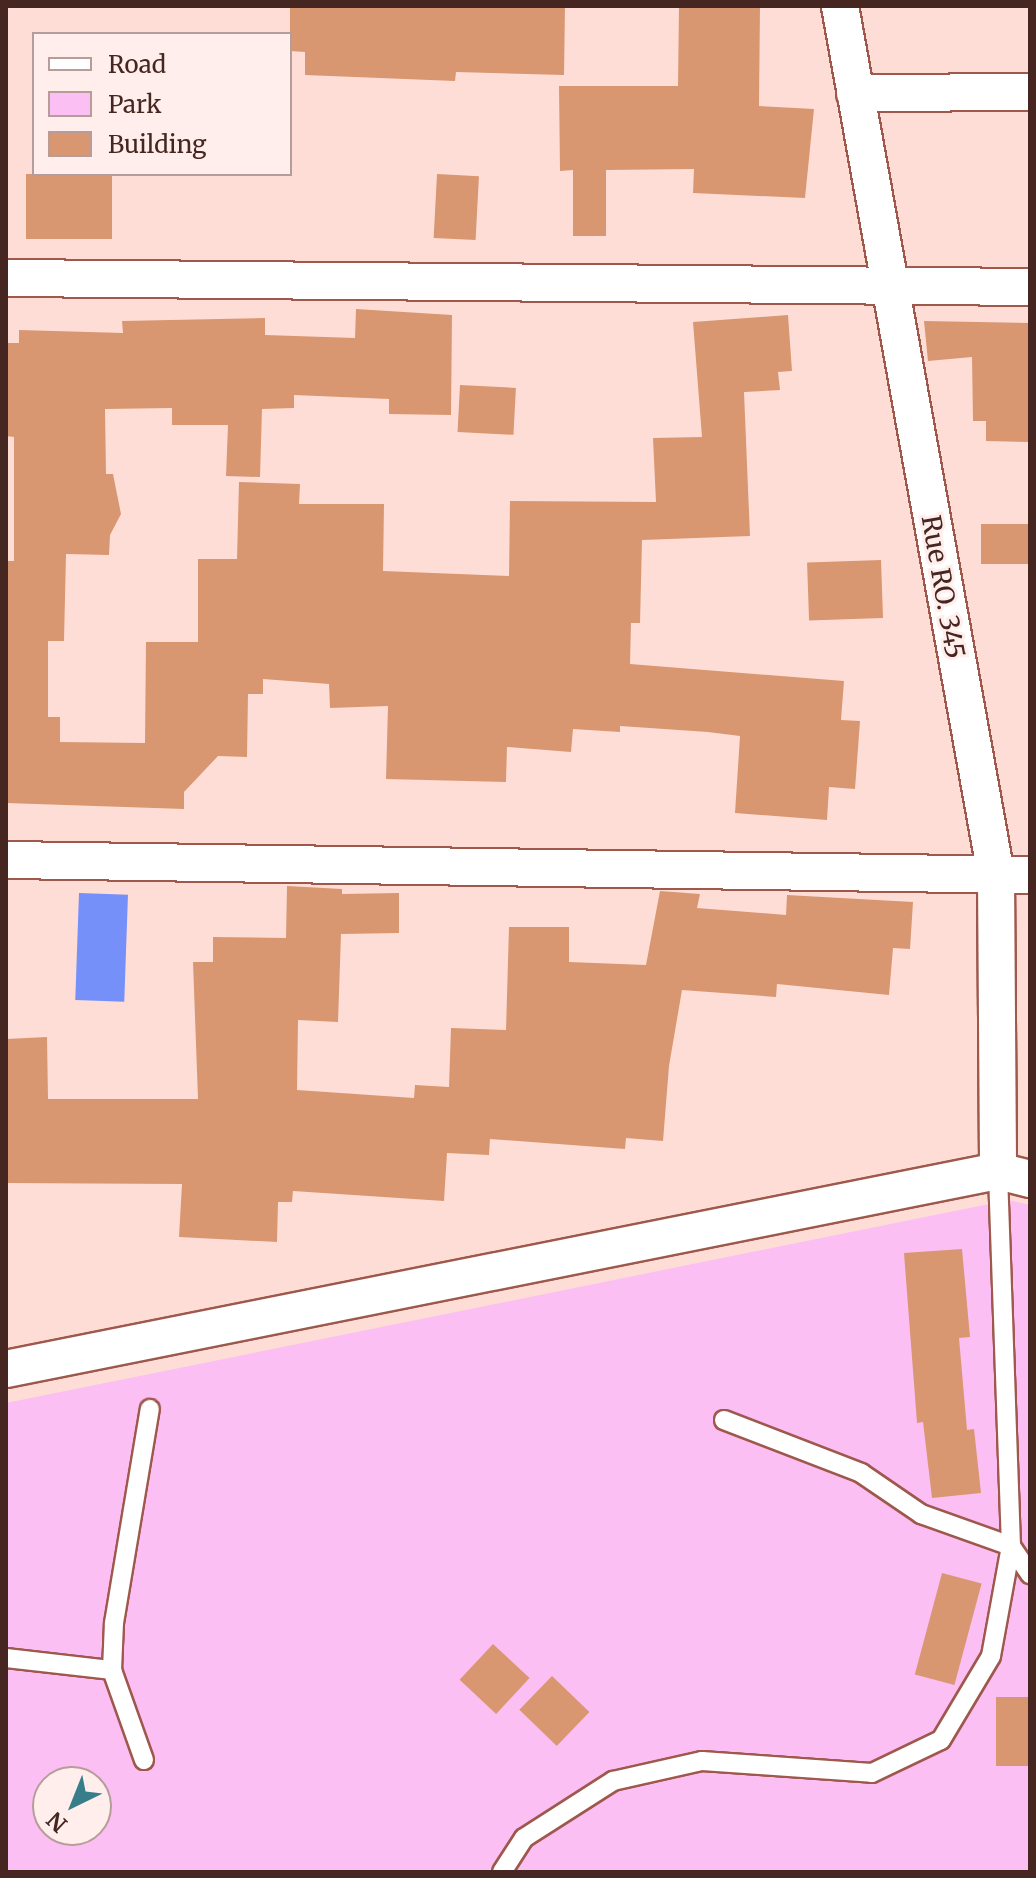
<!DOCTYPE html>
<style>
body{margin:0}
#map{position:relative;width:1036px;height:1878px;overflow:hidden;background:#feddd6;font-family:Merriweather,serif}
div>[style]{position:absolute}
.green>*{inset:0;background:#fbbff3}
.water>*{inset:0;background:#7590f8;transform-origin:0 0}
.building>*{inset:0;background:#d99771;transform-origin:0 0}
.roads{filter:drop-shadow(2px 0 #9e584c) drop-shadow(-2px 0 #9e584c) drop-shadow(0 2px #9e584c) drop-shadow(0 -2px #9e584c)}
.lane>*{height:18px;margin:-9px;padding:0 9px;transform-origin:9px;border-radius:9px;background:#fff}
.street>*{height:36px;margin:-18px;padding:0 18px;transform-origin:18px;border-radius:18px;background:#fff}
span{translate:-50% -50%;white-space:nowrap;text-align:center;line-height:1.15;-webkit-text-stroke:6px #ffeeeb;paint-order:stroke}
.street-label{font-size:26px;color:#452621}
.frame{position:absolute;inset:0;border:8px solid #452621;pointer-events:none}
.legend{position:absolute;left:32px;top:32px;width:260px;height:144px;box-sizing:border-box;background:#ffeeeb;border:2px solid #b59e9a;margin:0;padding:10px 14px;list-style:none;font-size:24px;color:#452621}
.legend li{display:flex;align-items:center;gap:16px;height:40px}
.legend b{width:40px;border:2px solid #b59e9a}
.north{position:absolute;left:32px;top:1766px;width:80px;height:80px;box-sizing:border-box;background:#ffeeeb;border:2px solid #b59e9a;border-radius:50%;rotate:223deg;font-size:22px;font-weight:700;line-height:32px;text-align:center;color:#452621}
.north::after{content:'';display:block;margin:auto;width:28px;height:36px;background:#387e8a;clip-path:polygon(50% 0,100% 100%,50% 72%,0 100%)}
</style>
<div id="map">
<div class="green">
<i style="clip-path:polygon(evenodd,1009px 1200px,1030px 1205px,1030px 1872px,6px 1872px,6px 1403px,1009px 1200px,48px 1782px,96px 1782px,96px 1830px,48px 1830px,48px 1782px)"></i>
</div>
<div class="water">
<i style="left:79px;top:893px;width:49px;height:107px;rotate:2deg"></i>
</div>
<div class="building">
<i style="clip-path:polygon(290px 6px,565px 6px,564px 75px,456px 72px,455px 81px,305px 75px,305px 52px,290px 51px)"></i>
<i style="clip-path:polygon(679px 6px,760px 6px,759px 106px,814px 109px,805px 198px,693px 193px,694px 169px,606px 170px,606px 236px,573px 236px,573px 170px,560px 171px,559px 86px,678px 86px)"></i>
<i style="left:26px;top:174px;width:86px;height:65px"></i>
<i style="left:437px;top:174px;width:42px;height:64px;rotate:3deg"></i>
<i style="clip-path:polygon(356px 309px,452px 315px,451px 415px,389px 414px,389px 399px,294px 395px,294px 408px,262px 409px,260px 477px,226px 476px,228px 425px,172px 425px,172px 408px,105px 409px,106px 474px,113px 474px,121px 514px,110px 535px,109px 555px,66px 554px,64px 641px,48px 641px,48px 717px,60px 717px,60px 742px,145px 743px,146px 642px,198px 642px,198px 559px,237px 559px,239px 482px,300px 484px,299px 504px,384px 504px,383px 571px,509px 576px,510px 501px,656px 502px,653px 438px,702px 437px,693px 322px,788px 315px,792px 371px,778px 372px,780px 390px,744px 392px,750px 536px,642px 540px,640px 623px,631px 623px,630px 664px,844px 681px,841px 720px,860px 721px,855px 789px,829px 787px,827px 820px,735px 813px,740px 736px,708px 732px,620px 726px,620px 732px,573px 729px,571px 752px,507px 747px,506px 782px,386px 779px,388px 706px,330px 708px,329px 684px,263px 679px,263px 694px,248px 694px,247px 757px,218px 756px,184px 792px,184px 809px,6px 803px,6px 561px,14px 561px,14px 437px,6px 436px,6px 343px,19px 343px,19px 330px,123px 333px,122px 321px,265px 318px,265px 335px,355px 338px)"></i>
<i style="clip-path:polygon(924px 321px,1030px 323px,1030px 442px,986px 441px,986px 421px,973px 421px,972px 357px,928px 361px)"></i>
<i style="left:460px;top:385px;width:56px;height:47px;rotate:3deg"></i>
<i style="left:1030px;top:524px;width:40px;height:49px;rotate:90deg"></i>
<i style="left:881px;top:560px;width:58px;height:74px;rotate:88deg"></i>
<i style="clip-path:polygon(287px 886px,342px 889px,342px 894px,399px 893px,399px 933px,341px 934px,338px 1022px,298px 1020px,297px 1090px,414px 1098px,415px 1085px,449px 1087px,451px 1028px,506px 1030px,509px 927px,569px 927px,569px 962px,646px 965px,660px 891px,700px 894px,697px 908px,786px 915px,787px 895px,913px 902px,910px 949px,893px 948px,889px 995px,777px 984px,776px 997px,682px 990px,669px 1066px,663px 1141px,626px 1138px,625px 1149px,490px 1139px,489px 1155px,447px 1153px,444px 1201px,293px 1191px,292px 1202px,278px 1202px,277px 1242px,179px 1237px,182px 1184px,6px 1183px,6px 1039px,47px 1037px,48px 1099px,198px 1099px,193px 962px,213px 962px,213px 937px,286px 938px)"></i>
<i style="clip-path:polygon(962px 1249px,970px 1337px,959px 1338px,967px 1430px,974px 1429px,981px 1493px,932px 1498px,923px 1422px,917px 1423px,904px 1253px)"></i>
<i style="left:942px;top:1573px;width:41px;height:105px;rotate:15deg"></i>
<i style="left:493px;top:1644px;width:50px;height:49px;rotate:43deg"></i>
<i style="left:552px;top:1676px;width:52px;height:47px;rotate:44deg"></i>
<i style="left:1030px;top:1697px;width:69px;height:34px;rotate:90deg"></i>
</div>
<div class="roads">
<div class="lane">
<i style="left:724px;top:1420px;width:147px;rotate:21.1deg"></i>
<i style="left:861px;top:1473px;width:73px;rotate:34.3deg"></i>
<i style="left:921px;top:1514px;width:96px;rotate:19.6deg"></i>
<i style="left:1011px;top:1546px;width:34px;rotate:56deg"></i>
<i style="left:6px;top:1658px;width:107px;rotate:6.5deg"></i>
<i style="left:144px;top:1760px;width:96px;rotate:-109.6deg"></i>
<i style="left:112px;top:1670px;width:47px;rotate:-87.6deg"></i>
<i style="left:114px;top:1623px;width:217px;rotate:-80.5deg"></i>
<i style="left:502px;top:1872px;width:40px;rotate:-57.1deg"></i>
<i style="left:524px;top:1838px;width:106px;rotate:-32.6deg"></i>
<i style="left:613px;top:1781px;width:91px;rotate:-12.7deg"></i>
<i style="left:702px;top:1761px;width:170px;rotate:4deg"></i>
<i style="left:872px;top:1773px;width:76px;rotate:-25.6deg"></i>
<i style="left:941px;top:1740px;width:98px;rotate:-59.2deg"></i>
<i style="left:991px;top:1656px;width:112px;rotate:-79.7deg"></i>
<i style="left:1011px;top:1546px;width:375px;rotate:-92deg"></i>
</div>
<div class="street">
<i style="left:840px;top:6px;width:883px;rotate:79.82deg"></i>
<i style="left:996px;top:875px;width:296px;rotate:89.6deg"></i>
<i style="left:855px;top:93px;width:175px;rotate:-0.3deg"></i>
<i style="left:6px;top:278px;width:1024px;rotate:0.5deg"></i>
<i style="left:6px;top:860px;width:1024px;rotate:0.84deg"></i>
<i style="left:6px;top:1369px;width:1012px;rotate:-11.29deg"></i>
<i style="left:998px;top:1171px;width:33px;rotate:14deg"></i>
</div>
</div>
<div class="street-label">
<span style="left:943px;top:587px;rotate:80deg">Rue RO. 345</span>
</div>
<div class="frame"></div>
<ul class="legend">
<li><b style="height:10px;background:#fff"></b>Road</li>
<li><b style="height:22px;background:#fbbff3"></b>Park</li>
<li><b style="height:22px;background:#d99771"></b>Building</li>
</ul>
<div class="north">N</div>
</div>
